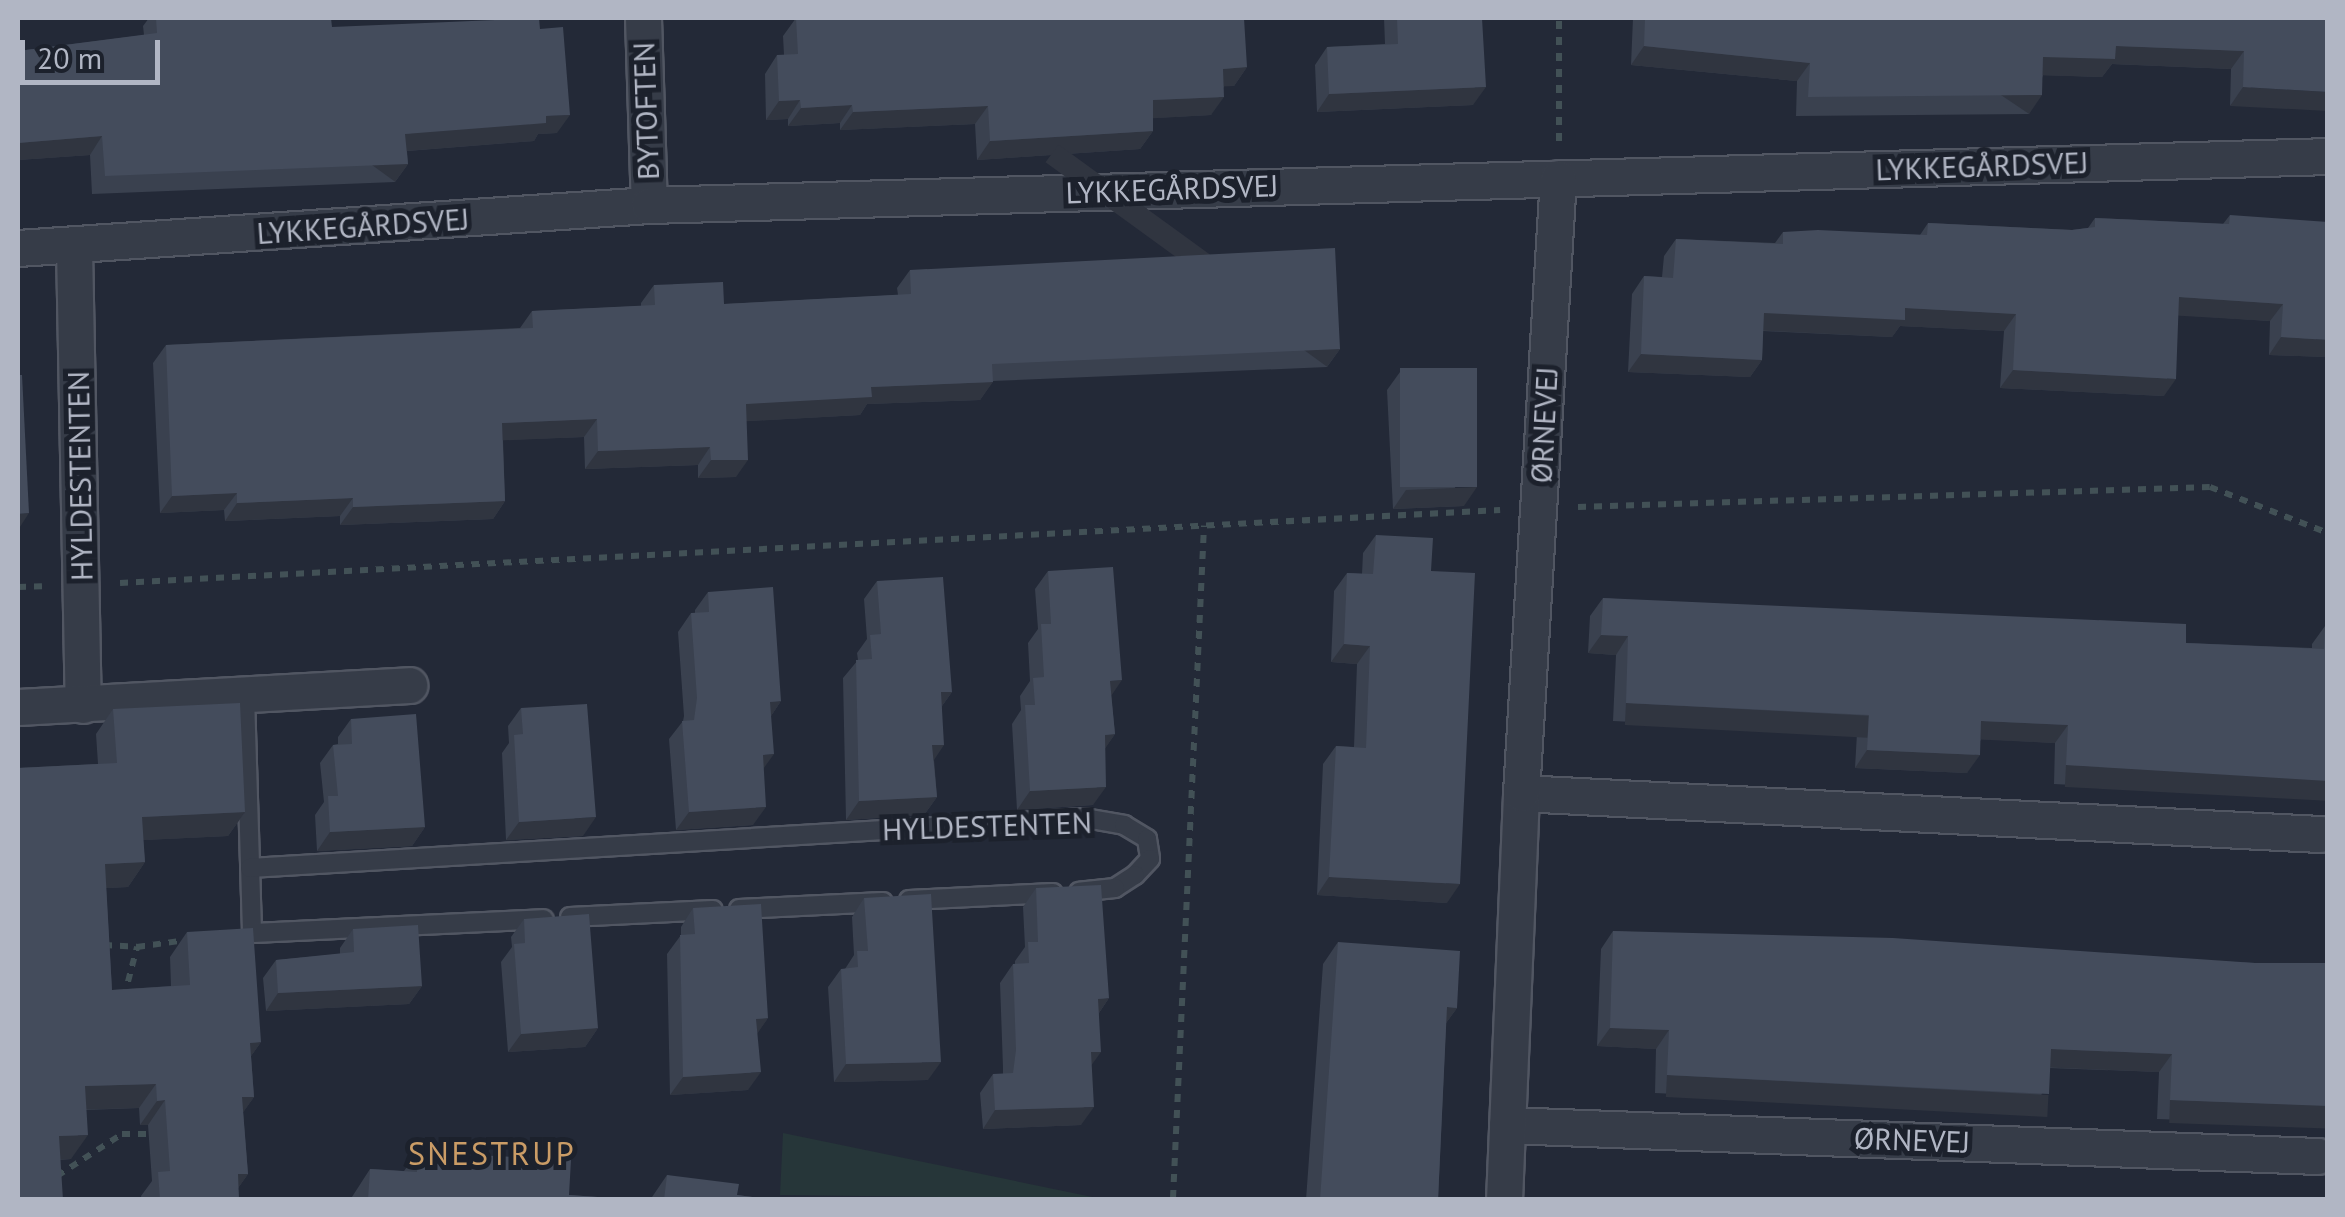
<!DOCTYPE html>
<meta charset="utf-8">
<style>
body{margin:0}
#map{position:relative;width:2345px;height:1217px;overflow:hidden;background:#232937;font-family:"PT Sans",sans-serif}
div>[style]{position:absolute}
.green>*{inset:0;background:#263639}
.path>*{height:6px;margin-top:-3px;transform-origin:0;background:repeating-linear-gradient(90deg,#425156 0 8px,transparent 0 16px)}
.roads{filter:drop-shadow(2px 0 #515662) drop-shadow(-2px 0 #515662) drop-shadow(0 2px #515662) drop-shadow(0 -2px #515662)}
.lane>*{height:18px;margin:-9px;padding:0 9px;transform-origin:9px;border-radius:9px;background:#363c48}
.street>*{height:35px;margin:-17.5px;padding:0 17.5px;transform-origin:17.5px;border-radius:17.5px;background:#363c48}
.wall>*{inset:0;background:#3a414f}
.shaded-wall>*{inset:0;background:#303540;transform-origin:0 0}
.building>*{inset:0;background:#444c5c;transform-origin:0 0}
span{translate:-50% -50%;white-space:nowrap;text-align:center;line-height:1.15;-webkit-text-stroke:10px #1c212c;paint-order:stroke}
.street-label{font-size:30px;color:#b1b6c4}
.neighbourhood-label{font-size:32px;color:#ca9c66;letter-spacing:2.5px}
.frame{position:absolute;inset:0;border:20px solid #b1b6c4;pointer-events:none}
.scale{position:absolute;left:20px;top:40px;width:140px;height:45px;box-sizing:border-box;border:5px solid #b1b6c4;border-top:0;padding-left:12px;font-size:30px;line-height:35px;white-space:nowrap;color:#b1b6c4;-webkit-text-stroke:8px #1c212c;paint-order:stroke}
</style>
<div id="map">
<div class="green">
<i style="clip-path:polygon(783px 1133px,1102px 1199px,780px 1195px)"></i>
</div>
<div class="path">
<i style="left:1559px;top:141px;width:123px;rotate:-90deg"></i>
<i style="left:1578px;top:507px;width:632px;rotate:-1.81deg"></i>
<i style="left:2210px;top:487px;width:127px;rotate:21.3deg"></i>
<i style="left:120px;top:583px;width:1382px;rotate:-3.03deg"></i>
<i style="left:18px;top:587px;width:24px;rotate:-2deg"></i>
<i style="left:104px;top:945px;width:33px;rotate:3deg"></i>
<i style="left:124px;top:997px;width:52px;rotate:-75.4deg"></i>
<i style="left:137px;top:947px;width:49px;rotate:-8.1deg"></i>
<i style="left:57px;top:1176px;width:77px;rotate:-32.9deg"></i>
<i style="left:122px;top:1134px;width:35px"></i>
<i style="left:1173px;top:1198px;width:673px;rotate:-87.36deg"></i>
</div>
<div class="roads">
<div class="lane">
<i style="left:245px;top:696px;width:237px;rotate:88.3deg"></i>
<i style="left:252px;top:933px;width:292px;rotate:-2.7deg"></i>
<i style="left:250px;top:868px;width:836px;rotate:-3.43deg"></i>
<i style="left:1085px;top:818px;width:40px;rotate:10deg"></i>
<i style="left:1124px;top:825px;width:27px;rotate:31deg"></i>
<i style="left:1147px;top:839px;width:20px;rotate:81deg"></i>
<i style="left:1150px;top:859px;width:22px;rotate:133deg"></i>
<i style="left:1135px;top:875px;width:24px;rotate:147deg"></i>
<i style="left:1115px;top:888px;width:36px;rotate:174deg"></i>
<i style="left:909px;top:900px;width:144px;rotate:-2.8deg"></i>
<i style="left:739px;top:909px;width:144px;rotate:-2.8deg"></i>
<i style="left:570px;top:917px;width:143px;rotate:-2.8deg"></i>
</div>
<div class="street">
<i style="left:643px;top:18px;width:187px;rotate:88.2deg"></i>
<i style="left:74px;top:247px;width:458px;rotate:88.9deg"></i>
<i style="left:18px;top:248px;width:632px;rotate:-3.9deg"></i>
<i style="left:649px;top:205px;width:1680px;rotate:-1.67deg"></i>
<i style="left:18px;top:707px;width:392px;rotate:-3.2deg"></i>
<i style="left:1521px;top:793px;width:800px;rotate:2.94deg"></i>
<i style="left:1507px;top:1125px;width:811px;rotate:2.19deg"></i>
<i style="left:1504px;top:1200px;width:407px;rotate:-87.6deg"></i>
<i style="left:1521px;top:793px;width:616px;rotate:-86.56deg"></i>
</div>
</div>
<div class="wall">
<i style="clip-path:polygon(149px 18px,261px 18px,262px 20px,332px 27px,557px 133px,538px 134px,534px 141px,407px 151px,408px 164px,395px 182px,92px 194px,90px 155px,18px 160px,18px 51px,144px 35px,143px 26px)"></i>
<i style="clip-path:polygon(796px 18px,1247px 67px,1234px 86px,1224px 86px,1211px 115px,1153px 118px,1153px 131px,1140px 149px,977px 160px,975px 124px,840px 130px,840px 123px,788px 126px,788px 119px,766px 120px,765px 74px,777px 55px,784px 55px,783px 36px)"></i>
<i style="clip-path:polygon(1384px 18px,1482px 18px,1473px 105px,1317px 112px,1315px 65px,1327px 47px,1385px 44px)"></i>
<i style="clip-path:polygon(1633px 18px,2328px 18px,2230px 106px,2231px 69px,2112px 64px,2102px 77px,2043px 75px,2029px 114px,1796px 116px,1797px 81px,1631px 65px)"></i>
<i style="clip-path:polygon(2230px 215px,2328px 357px,2269px 355px,2270px 321px,2178px 315px,2164px 396px,2000px 388px,2004px 331px,1900px 326px,1892px 337px,1763px 331px,1762px 360px,1750px 377px,1628px 372px,1632px 294px,1644px 276px,1662px 277px,1664px 256px,1676px 239px,1775px 243px,1783px 232px,1920px 235px,1928px 223px,2072px 230px,2088px 228px,2095px 218px,2223px 224px)"></i>
<i style="clip-path:polygon(910px 270px,1340px 349px,1327px 367px,993px 381px,980px 400px,867px 404px,860px 415px,746px 421px,736px 477px,698px 478px,698px 465px,585px 469px,584px 437px,503px 440px,505px 501px,493px 519px,340px 525px,340px 516px,225px 521px,224px 510px,160px 513px,153px 363px,166px 345px,520px 328px,532px 311px,641px 306px,641px 303px,654px 285px,724px 304px,898px 295px,897px 288px)"></i>
<i style="clip-path:polygon(1400px 372px,1464px 506px,1393px 509px,1387px 390px)"></i>
<i style="clip-path:polygon(1376px 535px,1431px 571px,1447px 903px,1317px 895px,1323px 764px,1336px 746px,1354px 747px,1357px 664px,1331px 662px,1334px 591px,1347px 573px,1362px 574px,1363px 553px)"></i>
<i style="clip-path:polygon(1048px 571px,1111px 695px,1115px 734px,1105px 748px,1093px 805px,1017px 810px,1012px 724px,1021px 710px,1020px 696px,1030px 681px,1028px 643px,1038px 629px,1035px 589px)"></i>
<i style="clip-path:polygon(877px 581px,952px 692px,942px 706px,934px 760px,937px 797px,924px 815px,846px 820px,843px 678px,858px 660px,857px 653px,867px 639px,864px 599px)"></i>
<i style="clip-path:polygon(708px 592px,781px 701px,771px 716px,753px 825px,676px 830px,669px 739px,683px 721px,684px 716px,678px 632px,691px 613px,695px 613px,695px 610px)"></i>
<i style="clip-path:polygon(1603px 598px,2186px 643px,2312px 648px,2312px 644px,2325px 626px,2328px 626px,2328px 799px,2054px 784px,2055px 743px,1981px 739px,1967px 773px,1855px 768px,1857px 733px,1613px 721px,1616px 655px,1588px 653px,1590px 616px)"></i>
<i style="clip-path:polygon(521px 708px,583px 836px,506px 840px,502px 753px,509px 743px,508px 726px)"></i>
<i style="clip-path:polygon(113px 709px,245px 812px,228px 836px,143px 840px,145px 862px,128px 887px,106px 888px,112px 990px,171px 986px,170px 957px,187px 932px,261px 1042px,251px 1056px,254px 1097px,243px 1112px,248px 1174px,238px 1188px,239px 1200px,142px 1200px,141px 1196px,152px 1181px,148px 1125px,140px 1125px,139px 1108px,86px 1110px,71px 1159px,60px 1160px,18px 1200px,18px 768px,98px 764px,96px 734px)"></i>
<i style="clip-path:polygon(351px 719px,425px 827px,412px 846px,317px 851px,315px 815px,324px 802px,320px 763px,333px 745px,338px 744px,338px 737px)"></i>
<i style="clip-path:polygon(1036px 888px,1109px 998px,1099px 1013px,1081px 1125px,983px 1129px,980px 1093px,993px 1074px,1003px 1074px,1003px 1068px,1000px 983px,1013px 964px,1015px 964px,1015px 961px,1025px 947px,1023px 907px)"></i>
<i style="clip-path:polygon(864px 898px,928px 1080px,834px 1082px,828px 987px,841px 969px,845px 969px,854px 955px,852px 917px)"></i>
<i style="clip-path:polygon(693px 908px,768px 1018px,757px 1033px,748px 1090px,670px 1095px,667px 954px,681px 935px,681px 927px)"></i>
<i style="clip-path:polygon(524px 919px,598px 1028px,585px 1047px,508px 1052px,501px 962px,512px 947px,511px 937px)"></i>
<i style="clip-path:polygon(353px 929px,422px 986px,409px 1004px,266px 1011px,263px 978px,276px 960px,340px 954px,340px 948px)"></i>
<i style="clip-path:polygon(1613px 931px,2255px 963px,2328px 963px,2328px 1125px,2157px 1119px,2159px 1072px,2050px 1068px,2036px 1112px,1655px 1093px,1656px 1049px,1597px 1046px,1601px 949px)"></i>
<i style="clip-path:polygon(1338px 942px,1457px 1008px,1446px 1023px,1438px 1200px,1306px 1200px,1323px 964px)"></i>
<i style="clip-path:polygon(418px 1152px,569px 1195px,640px 1200px,350px 1200px,370px 1169px,404px 1171px)"></i>
<i style="clip-path:polygon(667px 1175px,737px 1195px,777px 1200px,650px 1200px)"></i>
</div>
<div class="shaded-wall">
<i style="clip-path:polygon(1644px 46px,1810px 63px,1797px 81px,1631px 65px)"></i>
<i style="clip-path:polygon(2116px 46px,2244px 51px,2231px 69px,2112px 64px,2102px 77px,2030px 75px,2043px 57px)"></i>
<i style="clip-path:polygon(1247px 67px,1234px 86px,1210px 87px,1223px 69px)"></i>
<i style="clip-path:polygon(1486px 87px,1473px 105px,1317px 112px,1329px 94px)"></i>
<i style="clip-path:polygon(2243px 87px,2328px 92px,2328px 111px,2230px 106px)"></i>
<i style="left:2042px;top:95px;width:23px;height:234px;rotate:124deg"></i>
<i style="clip-path:polygon(1224px 97px,1211px 115px,1140px 119px,1153px 100px)"></i>
<i style="clip-path:polygon(800px 100px,788px 119px,766px 120px,779px 101px)"></i>
<i style="clip-path:polygon(852px 105px,840px 123px,788px 126px,801px 108px)"></i>
<i style="clip-path:polygon(988px 106px,975px 124px,840px 130px,853px 112px)"></i>
<i style="clip-path:polygon(570px 115px,557px 133px,538px 134px,534px 141px,393px 152px,405px 134px,546px 116px)"></i>
<i style="clip-path:polygon(1153px 131px,1140px 149px,977px 160px,990px 141px)"></i>
<i style="clip-path:polygon(102px 136px,90px 155px,18px 160px,18px 143px)"></i>
<i style="left:408px;top:164px;width:22px;height:303px;rotate:126deg"></i>
<i style="clip-path:polygon(2179px 297px,2283px 304px,2270px 321px,2167px 315px)"></i>
<i style="clip-path:polygon(1905px 308px,2016px 314px,2004px 331px,1900px 326px,1892px 337px,1752px 330px,1764px 313px)"></i>
<i style="clip-path:polygon(2281px 337px,2328px 340px,2328px 357px,2269px 355px)"></i>
<i style="left:1340px;top:349px;width:22px;height:348px;rotate:126deg"></i>
<i style="clip-path:polygon(1641px 354px,1762px 360px,1750px 377px,1628px 372px)"></i>
<i style="clip-path:polygon(2013px 370px,2176px 379px,2164px 396px,2000px 388px)"></i>
<i style="clip-path:polygon(993px 382px,980px 400px,867px 404px,860px 415px,733px 422px,746px 404px,871px 387px)"></i>
<i style="clip-path:polygon(597px 419px,584px 437px,489px 441px,502px 423px)"></i>
<i style="clip-path:polygon(710px 447px,698px 465px,585px 469px,598px 451px)"></i>
<i style="clip-path:polygon(711px 460px,748px 460px,736px 477px,698px 478px)"></i>
<i style="clip-path:polygon(1477px 487px,1464px 506px,1393px 509px,1406px 490px)"></i>
<i style="clip-path:polygon(237px 493px,224px 510px,160px 513px,172px 496px)"></i>
<i style="clip-path:polygon(353px 498px,340px 516px,225px 521px,237px 503px)"></i>
<i style="clip-path:polygon(505px 501px,493px 519px,340px 525px,353px 507px)"></i>
<i style="clip-path:polygon(29px 513px,18px 530px,18px 514px)"></i>
<i style="clip-path:polygon(1601px 635px,1628px 636px,1616px 655px,1588px 653px)"></i>
<i style="clip-path:polygon(1344px 644px,1370px 646px,1357px 664px,1331px 662px)"></i>
<i style="clip-path:polygon(1122px 680px,1109px 699px,1110px 681px)"></i>
<i style="clip-path:polygon(941px 692px,952px 692px,939px 710px)"></i>
<i style="clip-path:polygon(781px 701px,769px 719px,770px 702px)"></i>
<i style="left:1626px;top:703px;width:243px;height:22px;rotate:3deg"></i>
<i style="clip-path:polygon(1981px 721px,2068px 725px,2055px 743px,1969px 739px)"></i>
<i style="clip-path:polygon(1115px 734px,1102px 753px,1105px 735px)"></i>
<i style="clip-path:polygon(932px 745px,944px 745px,932px 763px)"></i>
<i style="clip-path:polygon(1867px 750px,1980px 755px,1967px 773px,1855px 768px)"></i>
<i style="clip-path:polygon(774px 754px,761px 772px,763px 755px)"></i>
<i style="left:2066px;top:765px;width:262px;height:22px;rotate:3deg"></i>
<i style="clip-path:polygon(1106px 787px,1093px 805px,1017px 810px,1030px 791px)"></i>
<i style="clip-path:polygon(937px 797px,924px 815px,846px 820px,859px 801px)"></i>
<i style="clip-path:polygon(766px 807px,753px 825px,676px 830px,689px 812px)"></i>
<i style="clip-path:polygon(245px 812px,228px 836px,125px 841px,142px 817px)"></i>
<i style="clip-path:polygon(596px 817px,583px 836px,506px 840px,519px 822px)"></i>
<i style="clip-path:polygon(425px 827px,412px 846px,317px 851px,330px 832px)"></i>
<i style="clip-path:polygon(145px 862px,128px 887px,87px 889px,105px 864px)"></i>
<i style="clip-path:polygon(1329px 877px,1460px 884px,1447px 903px,1317px 895px)"></i>
<i style="clip-path:polygon(422px 986px,409px 1004px,266px 1011px,278px 993px)"></i>
<i style="clip-path:polygon(1109px 998px,1096px 1017px,1098px 999px)"></i>
<i style="clip-path:polygon(1447px 1007px,1457px 1008px,1441px 1030px)"></i>
<i style="clip-path:polygon(768px 1018px,755px 1037px,756px 1019px)"></i>
<i style="clip-path:polygon(598px 1028px,585px 1047px,508px 1052px,521px 1034px)"></i>
<i style="clip-path:polygon(1610px 1028px,1669px 1030px,1656px 1049px,1597px 1046px)"></i>
<i style="clip-path:polygon(261px 1042px,244px 1066px,250px 1043px)"></i>
<i style="clip-path:polygon(2051px 1049px,2172px 1054px,2159px 1072px,2038px 1067px)"></i>
<i style="clip-path:polygon(1091px 1052px,1101px 1052px,1088px 1070px)"></i>
<i style="clip-path:polygon(941px 1062px,928px 1080px,834px 1082px,846px 1064px)"></i>
<i style="clip-path:polygon(761px 1072px,748px 1090px,670px 1095px,683px 1077px)"></i>
<i style="left:1667px;top:1075px;width:382px;height:22px;rotate:3deg"></i>
<i style="clip-path:polygon(156px 1084px,139px 1108px,68px 1110px,85px 1086px)"></i>
<i style="clip-path:polygon(242px 1097px,254px 1097px,237px 1121px)"></i>
<i style="clip-path:polygon(165px 1100px,148px 1125px,140px 1125px,157px 1101px)"></i>
<i style="left:2170px;top:1100px;width:158px;height:23px;rotate:2deg"></i>
<i style="clip-path:polygon(1094px 1107px,1081px 1125px,983px 1129px,995px 1110px)"></i>
<i style="clip-path:polygon(88px 1135px,71px 1159px,42px 1161px,59px 1136px)"></i>
<i style="clip-path:polygon(238px 1174px,248px 1174px,231px 1198px)"></i>
</div>
<div class="building">
<i style="clip-path:polygon(156px 18px,261px 18px,262px 20px,331px 18px,332px 27px,539px 18px,540px 29px,563px 27px,570px 115px,546px 116px,546px 123px,405px 134px,408px 164px,105px 176px,102px 136px,18px 143px,18px 51px,157px 33px)"></i>
<i style="clip-path:polygon(796px 18px,1244px 18px,1247px 67px,1223px 69px,1224px 97px,1153px 100px,1153px 131px,990px 141px,988px 106px,853px 112px,852px 105px,801px 108px,800px 100px,779px 101px,777px 55px,798px 54px)"></i>
<i style="clip-path:polygon(1397px 18px,1482px 18px,1486px 87px,1329px 94px,1327px 47px,1398px 44px)"></i>
<i style="clip-path:polygon(1645px 18px,2328px 18px,2328px 92px,2243px 87px,2244px 51px,2116px 46px,2115px 59px,2043px 57px,2042px 95px,1808px 97px,1810px 63px,1644px 46px)"></i>
<i style="clip-path:polygon(2230px 215px,2328px 222px,2328px 340px,2281px 337px,2283px 304px,2179px 297px,2176px 379px,2013px 370px,2016px 314px,1905px 308px,1905px 320px,1764px 313px,1762px 360px,1641px 354px,1644px 276px,1673px 278px,1676px 239px,1783px 244px,1783px 232px,1818px 230px,1927px 235px,1928px 223px,2072px 230px,2095px 227px,2095px 218px,2229px 224px)"></i>
<i style="clip-path:polygon(1335px 248px,1340px 349px,992px 364px,993px 382px,871px 387px,872px 397px,746px 404px,748px 460px,711px 460px,710px 447px,598px 451px,597px 419px,502px 423px,505px 501px,353px 507px,353px 498px,237px 503px,237px 493px,172px 496px,166px 345px,533px 328px,532px 311px,655px 305px,654px 285px,723px 282px,724px 304px,911px 294px,910px 270px)"></i>
<i style="left:1477px;top:368px;width:119px;height:77px;rotate:90deg"></i>
<i style="clip-path:polygon(18px 375px,22px 375px,29px 513px,18px 514px)"></i>
<i style="clip-path:polygon(1376px 535px,1433px 538px,1431px 571px,1475px 573px,1460px 884px,1329px 877px,1336px 746px,1366px 748px,1370px 646px,1344px 644px,1347px 573px,1373px 574px)"></i>
<i style="clip-path:polygon(1113px 567px,1122px 680px,1110px 681px,1115px 734px,1105px 735px,1106px 787px,1030px 791px,1025px 705px,1035px 705px,1033px 678px,1044px 677px,1041px 624px,1051px 624px,1048px 571px)"></i>
<i style="clip-path:polygon(943px 577px,952px 692px,941px 692px,944px 745px,932px 745px,937px 797px,859px 801px,856px 660px,872px 659px,870px 635px,881px 634px,877px 581px)"></i>
<i style="clip-path:polygon(773px 587px,781px 701px,770px 702px,774px 754px,763px 755px,766px 807px,689px 812px,682px 721px,694px 720px,697px 698px,691px 613px,709px 612px,708px 592px)"></i>
<i style="clip-path:polygon(1603px 598px,2186px 624px,2186px 643px,2324px 649px,2325px 626px,2328px 626px,2328px 781px,2066px 765px,2068px 725px,1981px 721px,1980px 755px,1867px 750px,1869px 715px,1626px 703px,1628px 636px,1601px 635px)"></i>
<i style="clip-path:polygon(240px 703px,245px 812px,142px 817px,145px 862px,105px 864px,112px 990px,190px 985px,187px 932px,253px 928px,261px 1042px,250px 1043px,254px 1097px,242px 1097px,248px 1174px,238px 1174px,239px 1200px,160px 1200px,158px 1172px,170px 1171px,165px 1100px,157px 1101px,156px 1084px,85px 1086px,88px 1135px,59px 1136px,63px 1200px,18px 1200px,18px 768px,117px 763px,113px 709px)"></i>
<i style="clip-path:polygon(587px 704px,596px 817px,519px 822px,514px 735px,523px 734px,521px 708px)"></i>
<i style="clip-path:polygon(416px 714px,425px 827px,330px 832px,328px 796px,338px 796px,333px 745px,352px 744px,351px 719px)"></i>
<i style="clip-path:polygon(1101px 885px,1109px 998px,1098px 999px,1101px 1052px,1091px 1052px,1094px 1107px,995px 1110px,993px 1074px,1013px 1073px,1016px 1050px,1013px 964px,1029px 963px,1028px 942px,1038px 942px,1036px 888px)"></i>
<i style="clip-path:polygon(931px 894px,941px 1062px,846px 1064px,841px 969px,858px 967px,857px 951px,868px 951px,864px 898px)"></i>
<i style="clip-path:polygon(761px 904px,768px 1018px,756px 1019px,761px 1072px,683px 1077px,680px 935px,695px 934px,693px 908px)"></i>
<i style="clip-path:polygon(589px 914px,598px 1028px,521px 1034px,514px 944px,525px 943px,524px 919px)"></i>
<i style="clip-path:polygon(418px 925px,422px 986px,278px 993px,276px 960px,354px 952px,353px 929px)"></i>
<i style="clip-path:polygon(1613px 931px,1893px 938px,2255px 963px,2328px 963px,2328px 1106px,2170px 1100px,2172px 1054px,2051px 1049px,2049px 1094px,1667px 1075px,1669px 1030px,1610px 1028px)"></i>
<i style="clip-path:polygon(1338px 942px,1460px 951px,1457px 1008px,1447px 1007px,1438px 1200px,1320px 1200px)"></i>
<i style="clip-path:polygon(418px 1152px,571px 1160px,569px 1195px,641px 1200px,368px 1200px,370px 1169px,417px 1172px)"></i>
<i style="clip-path:polygon(667px 1175px,739px 1184px,737px 1195px,777px 1200px,664px 1200px)"></i>
</div>
<div class="street-label">
<span style="left:646px;top:111px;rotate:-92deg">BYTOFTEN</span>
<span style="left:1982px;top:166px;rotate:-2deg">LYKKEGÅRDSVEJ</span>
<span style="left:1172px;top:189px;rotate:-2deg">LYKKEGÅRDSVEJ</span>
<span style="left:363px;top:226px;rotate:-4deg">LYKKEGÅRDSVEJ</span>
<span style="left:1544px;top:425px;rotate:-87deg">ØRNEVEJ</span>
<span style="left:80px;top:476px;rotate:-91deg">HYLDESTENTEN</span>
<span style="left:987px;top:826px;rotate:-2deg">HYLDESTENTEN</span>
<span style="left:1912px;top:1140px;rotate:2deg">ØRNEVEJ</span>
</div>
<div class="neighbourhood-label">
<span style="left:492px;top:1153px">SNESTRUP</span>
</div>
<div class="frame"></div>
<div class="scale">20 m</div>
</div>
